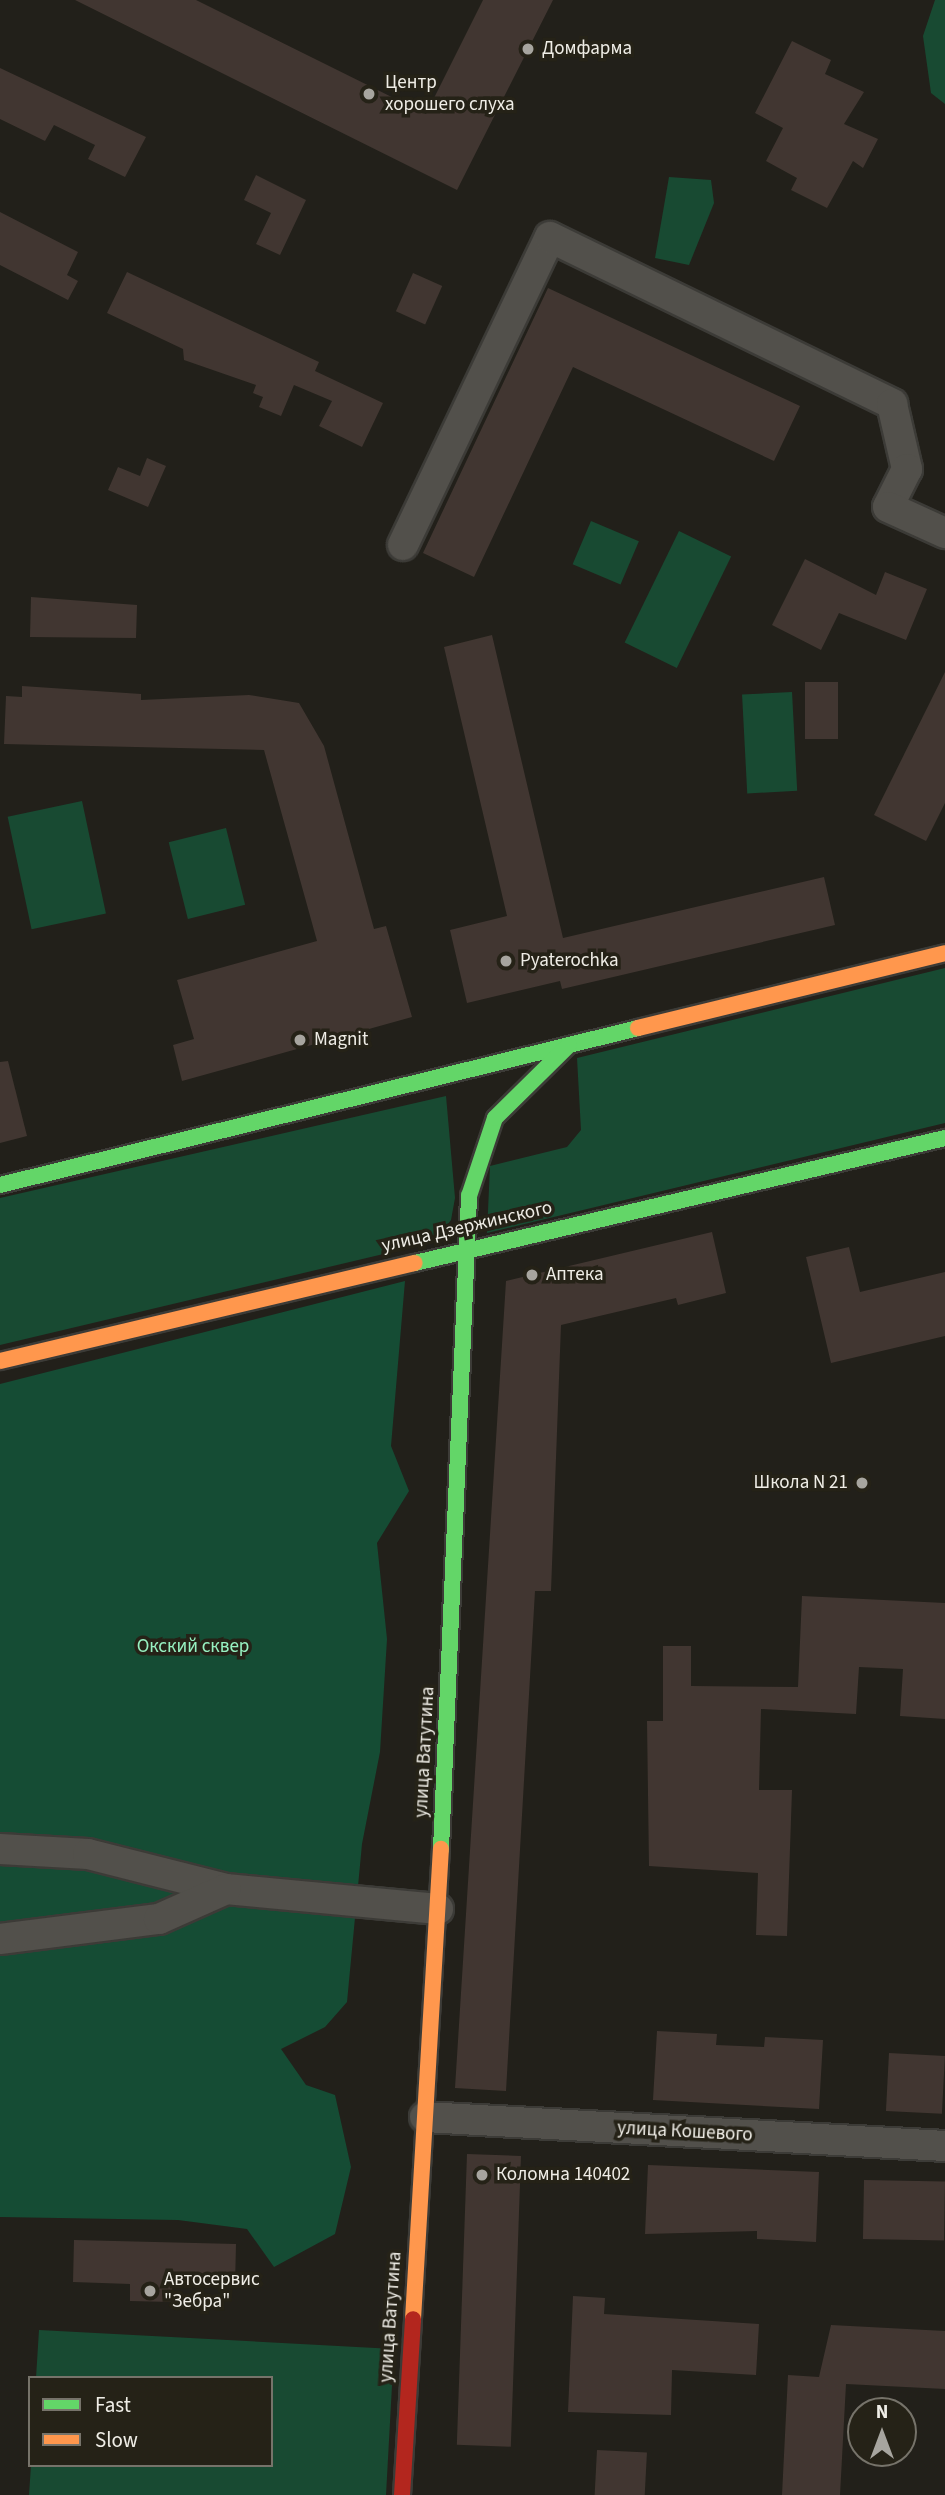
<!DOCTYPE html>
<meta charset="utf-8">
<style>
body{margin:0}
#map{position:relative;width:945px;height:2495px;overflow:hidden;background:#22201a;font-family:"Source Sans 3",sans-serif}
div>[style]{position:absolute}
.green>*{inset:0;background:#184a32;transform-origin:0 0}
.forest>*{inset:0;background:#154c34}
.building>*{inset:0;background:#413631;transform-origin:0 0}
.roads{filter:drop-shadow(2px 0 #3c3b37) drop-shadow(-2px 0 #3c3b37) drop-shadow(0 2px #3c3b37) drop-shadow(0 -2px #3c3b37)}
.street>*{height:30px;margin:-15px;padding:0 15px;transform-origin:15px;border-radius:15px;background:#52504b}
.fast>*{height:16px;margin:-8px;padding:0 8px;transform-origin:8px;border-radius:8px;background:#63d668}
.slow>*{height:16px;margin:-8px;padding:0 8px;transform-origin:8px;border-radius:8px;background:#ff974d}
.jam>*{height:16px;margin:-8px;padding:0 8px;transform-origin:8px;border-radius:8px;background:#b3261e}
.dots>*{width:19px;height:19px;translate:-50% -50%;box-sizing:border-box;border:4px solid #252217;border-radius:50%}
span{translate:-50% -50%;white-space:nowrap;text-align:center;line-height:1.15;-webkit-text-stroke:7px #252217;paint-order:stroke}
.poi-label{font-size:19px;color:#efede6}
.left{translate:0 -50%;text-align:left}
.right{translate:-100% -50%;text-align:right}
.street-label{font-size:19px;color:#efede6}
.park-label{font-size:19px;color:#97f1c1}
.legend{position:absolute;left:28px;top:2376px;width:245px;height:91px;box-sizing:border-box;background:#252217;border:2px solid #76736a;margin:0;padding:9px 12px;list-style:none;font-size:21px;color:#efede6}
.legend li{display:flex;align-items:center;gap:14px;height:35px}
.legend b{width:35px;border:2px solid #76736a}
.north{position:absolute;left:847px;top:2397px;width:70px;height:70px;box-sizing:border-box;background:#252217;border:2px solid #76736a;border-radius:50%;rotate:0deg;font-size:19px;font-weight:700;line-height:28px;text-align:center;color:#efede6}
.north::after{content:'';display:block;margin:auto;width:24px;height:32px;background:#a7a59f;clip-path:polygon(50% 0,100% 100%,50% 72%,0 100%)}
</style>
<div id="map">
<div class="green">
<i style="clip-path:polygon(935px 0,945px 0,945px 104px,931px 93px,923px 36px)"></i>
<i style="clip-path:polygon(669px 177px,711px 180px,714px 203px,689px 265px,655px 258px)"></i>
<i style="left:591px;top:521px;width:52px;height:47px;rotate:23deg"></i>
<i style="left:679px;top:531px;width:58px;height:124px;rotate:26deg"></i>
<i style="left:792px;top:692px;width:99px;height:50px;rotate:87deg"></i>
<i style="left:82px;top:801px;width:115px;height:76px;rotate:78deg"></i>
<i style="left:226px;top:828px;width:79px;height:59px;rotate:76deg"></i>
<i style="clip-path:polygon(945px 968px,945px 1123px,487px 1233px,490px 1166px,567px 1147px,581px 1130px,577px 1058px)"></i>
<i style="clip-path:polygon(446px 1096px,455px 1198px,451px 1220px,434px 1242px,0 1345px,0 1198px)"></i>
<i style="clip-path:polygon(39px 2330px,394px 2349px,386px 2495px,29px 2495px,31px 2465px,271px 2465px,271px 2378px,36px 2378px)"></i>
</div>
<div class="forest">
<i style="clip-path:polygon(405px 1281px,391px 1446px,409px 1491px,377px 1543px,387px 1639px,380px 1752px,362px 1844px,347px 2002px,325px 2027px,281px 2049px,306px 2085px,335px 2095px,351px 2167px,335px 2234px,274px 2267px,247px 2229px,178px 2220px,0 2217px,0 1384px)"></i>
</div>
<div class="building">
<i style="clip-path:polygon(75px 0,196px 0,426px 114px,483px 0,553px 0,457px 190px)"></i>
<i style="clip-path:polygon(792px 41px,831px 60px,825px 74px,864px 92px,844px 124px,878px 139px,863px 168px,853px 161px,827px 208px,791px 190px,797px 178px,766px 161px,783px 128px,755px 113px)"></i>
<i style="clip-path:polygon(0 68px,146px 137px,125px 177px,88px 159px,95px 145px,54px 125px,45px 141px,0 119px)"></i>
<i style="clip-path:polygon(256px 175px,306px 200px,280px 255px,256px 244px,271px 213px,244px 200px)"></i>
<i style="clip-path:polygon(0 212px,78px 252px,67px 275px,78px 281px,68px 300px,0 265px)"></i>
<i style="clip-path:polygon(127px 272px,319px 362px,315px 371px,383px 403px,362px 447px,319px 426px,332px 401px,294px 385px,281px 416px,259px 407px,263px 397px,253px 393px,256px 385px,184px 360px,183px 349px,107px 313px)"></i>
<i style="left:413px;top:273px;width:32px;height:42px;rotate:24deg"></i>
<i style="clip-path:polygon(548px 288px,800px 406px,774px 461px,573px 367px,474px 577px,423px 553px)"></i>
<i style="clip-path:polygon(147px 458px,166px 466px,148px 507px,108px 490px,118px 467px,140px 476px)"></i>
<i style="clip-path:polygon(805px 559px,876px 595px,885px 572px,927px 589px,906px 640px,839px 613px,821px 650px,772px 625px)"></i>
<i style="clip-path:polygon(31px 597px,137px 605px,136px 638px,30px 637px)"></i>
<i style="clip-path:polygon(492px 635px,563px 938px,824px 877px,835px 925px,562px 989px,560px 981px,467px 1003px,450px 930px,507px 916px,444px 647px)"></i>
<i style="clip-path:polygon(945px 672px,945px 803px,926px 841px,874px 815px)"></i>
<i style="left:805px;top:682px;width:33px;height:57px"></i>
<i style="clip-path:polygon(22px 686px,141px 694px,141px 700px,249px 695px,299px 703px,324px 746px,374px 929px,386px 926px,412px 1017px,182px 1081px,173px 1045px,194px 1039px,177px 980px,317px 941px,264px 750px,4px 744px,6px 696px,22px 697px)"></i>
<i style="clip-path:polygon(8px 1061px,27px 1136px,0 1143px,0 1062px)"></i>
<i style="clip-path:polygon(712px 1232px,726px 1293px,678px 1305px,676px 1298px,561px 1325px,551px 1591px,535px 1591px,506px 2091px,455px 2088px,506px 1281px)"></i>
<i style="clip-path:polygon(849px 1247px,860px 1292px,945px 1272px,945px 1336px,831px 1363px,806px 1257px)"></i>
<i style="clip-path:polygon(802px 1596px,945px 1603px,945px 1719px,900px 1716px,903px 1669px,859px 1667px,856px 1714px,761px 1709px,759px 1790px,792px 1790px,787px 1936px,756px 1935px,758px 1873px,649px 1866px,647px 1721px,663px 1721px,663px 1646px,691px 1646px,691px 1686px,798px 1687px)"></i>
<i style="clip-path:polygon(657px 2031px,717px 2034px,716px 2045px,764px 2047px,765px 2037px,823px 2040px,819px 2109px,653px 2100px)"></i>
<i style="left:889px;top:2053px;width:56px;height:58px;rotate:3deg"></i>
<i style="left:467px;top:2154px;width:54px;height:291px;rotate:2deg"></i>
<i style="clip-path:polygon(648px 2165px,819px 2172px,816px 2242px,757px 2239px,757px 2231px,645px 2234px)"></i>
<i style="left:864px;top:2180px;width:81px;height:59px;rotate:1deg"></i>
<i style="clip-path:polygon(74px 2240px,236px 2244px,235px 2286px,172px 2284px,172px 2302px,130px 2301px,130px 2284px,73px 2282px)"></i>
<i style="clip-path:polygon(573px 2296px,605px 2298px,604px 2314px,759px 2324px,756px 2375px,672px 2370px,671px 2415px,568px 2412px)"></i>
<i style="clip-path:polygon(831px 2325px,945px 2331px,945px 2389px,846px 2384px,840px 2495px,782px 2495px,788px 2375px,819px 2377px)"></i>
<i style="left:597px;top:2450px;width:50px;height:45px;rotate:3deg"></i>
</div>
<div class="roads">
<div class="street">
<i style="left:403px;top:545px;width:341px;rotate:-64.5deg"></i>
<i style="left:550px;top:237px;width:381px;rotate:26deg"></i>
<i style="left:892px;top:404px;width:67px;rotate:77deg"></i>
<i style="left:907px;top:469px;width:42px;rotate:116.6deg"></i>
<i style="left:888px;top:507px;width:63px;rotate:24.5deg"></i>
<i style="left:0;top:1849px;width:88px;rotate:3.3deg"></i>
<i style="left:88px;top:1854px;width:142px;rotate:14.2deg"></i>
<i style="left:226px;top:1889px;width:213px;rotate:5.4deg"></i>
<i style="left:0;top:1939px;width:160px;rotate:-7.2deg"></i>
<i style="left:159px;top:1919px;width:73px;rotate:-24.1deg"></i>
<i style="left:425px;top:2117px;width:521px;rotate:3.19deg"></i>
</div>
<div class="fast">
<i style="left:0;top:1185px;width:657px;rotate:-13.82deg"></i>
<i style="left:415px;top:1263px;width:545px;rotate:-13.27deg"></i>
<i style="left:441px;top:1849px;width:654px;rotate:-87.54deg"></i>
<i style="left:469px;top:1196px;width:82px;rotate:-71.6deg"></i>
<i style="left:495px;top:1118px;width:104px;rotate:-44.6deg"></i>
</div>
<div class="slow">
<i style="left:638px;top:1028px;width:316px;rotate:-13.7deg"></i>
<i style="left:0;top:1361px;width:426px;rotate:-13.3deg"></i>
<i style="left:413px;top:2319px;width:471px;rotate:-86.6deg"></i>
</div>
<div class="jam">
<i style="left:402px;top:2495px;width:176px;rotate:-86.4deg"></i>
</div>
</div>
<div class="dots">
<i style="left:528px;top:49px;background:#a7a59f"></i>
<i style="left:369px;top:94px;background:#a7a59f"></i>
<i style="left:506px;top:961px;background:#a7a59f"></i>
<i style="left:300px;top:1040px;background:#a7a59f"></i>
<i style="left:532px;top:1275px;background:#a7a59f"></i>
<i style="left:862px;top:1483px;background:#a7a59f"></i>
<i style="left:482px;top:2175px;background:#a7a59f"></i>
<i style="left:150px;top:2291px;background:#a7a59f"></i>
</div>
<div class="poi-label">
<span class="left" style="left:542px;top:49px">Домфарма</span>
<span class="left" style="left:385px;top:94px">Центр<br>хорошего слуха</span>
<span class="left" style="left:520px;top:961px">Pyaterochka</span>
<span class="left" style="left:314px;top:1040px">Magnit</span>
<span class="left" style="left:546px;top:1275px">Аптека</span>
<span class="right" style="left:848px;top:1483px">Школа N 21</span>
<span class="left" style="left:496px;top:2175px">Коломна 140402</span>
<span class="left" style="left:164px;top:2291px">Автосервис<br>"Зебра"</span>
</div>
<div class="street-label">
<span style="left:467px;top:1227px;rotate:-13deg">улица Дзержинского</span>
<span style="left:425px;top:1752px;rotate:-87deg">улица Ватутина</span>
<span style="left:685px;top:2132px;rotate:3deg">улица Кошевого</span>
<span style="left:391px;top:2317px;rotate:-86deg">улица Ватутина</span>
</div>
<div class="park-label">
<span style="left:193px;top:1647px">Окский сквер</span>
</div>
<ul class="legend">
<li><b style="height:9px;background:#63d668"></b>Fast</li>
<li><b style="height:9px;background:#ff974d"></b>Slow</li>
</ul>
<div class="north">N</div>
</div>
